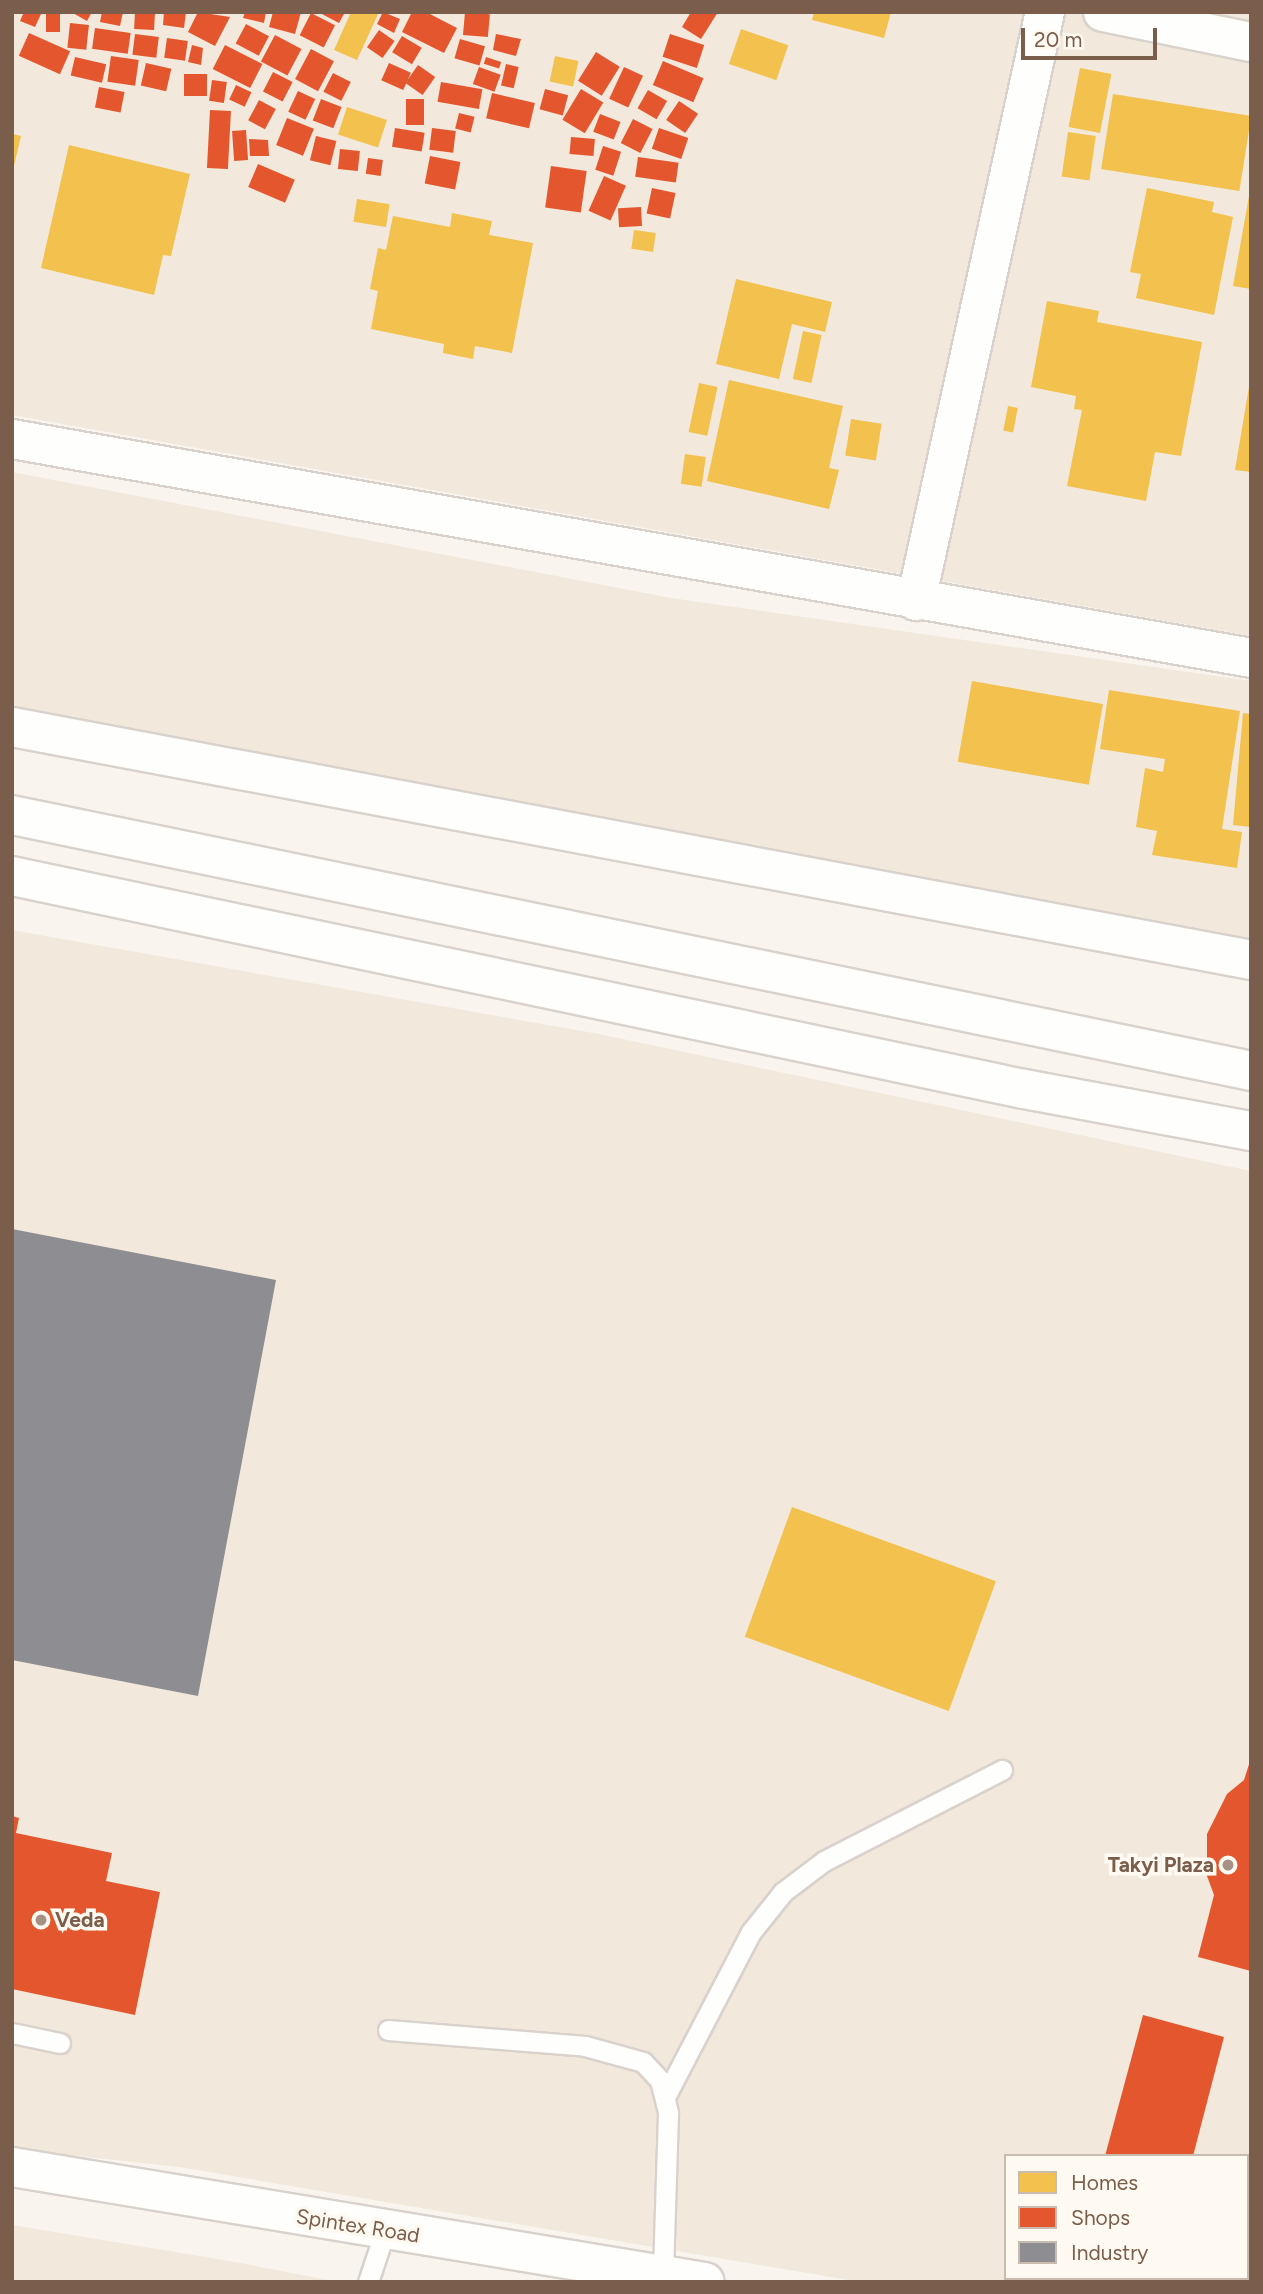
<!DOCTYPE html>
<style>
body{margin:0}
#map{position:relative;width:1263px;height:2294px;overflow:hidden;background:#f9f5ee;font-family:Figtree,sans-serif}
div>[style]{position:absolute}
.residential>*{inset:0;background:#f2e8dc}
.homes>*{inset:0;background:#f2c14e;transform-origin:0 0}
.shops>*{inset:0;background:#e4572e;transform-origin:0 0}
.industry>*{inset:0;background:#8d8d92}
.roads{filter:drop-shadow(2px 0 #d9d2cc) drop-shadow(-2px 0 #d9d2cc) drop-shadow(0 2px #d9d2cc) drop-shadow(0 -2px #d9d2cc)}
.service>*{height:19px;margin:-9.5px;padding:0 9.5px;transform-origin:9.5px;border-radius:9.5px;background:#fefefc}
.minor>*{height:38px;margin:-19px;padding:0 19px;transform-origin:19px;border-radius:19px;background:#fefefc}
.secondary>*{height:38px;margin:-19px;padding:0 19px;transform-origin:19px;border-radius:19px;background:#fefefc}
.dots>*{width:19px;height:19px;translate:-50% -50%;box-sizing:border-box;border:4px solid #fffaf1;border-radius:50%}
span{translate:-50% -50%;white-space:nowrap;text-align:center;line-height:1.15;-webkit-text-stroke:7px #fffaf1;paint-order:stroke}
.poi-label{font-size:21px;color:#7a5d4b;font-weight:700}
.right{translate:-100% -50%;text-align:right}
.left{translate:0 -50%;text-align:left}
.street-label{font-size:21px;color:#7a5d4b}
.frame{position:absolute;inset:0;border:14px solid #7a5d4b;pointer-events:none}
.legend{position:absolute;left:1004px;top:2154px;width:245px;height:126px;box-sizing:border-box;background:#fffaf1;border:2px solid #cabbaf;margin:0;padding:9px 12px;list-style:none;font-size:21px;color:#7a5d4b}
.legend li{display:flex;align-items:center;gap:14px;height:35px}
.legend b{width:35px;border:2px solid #cabbaf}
.scale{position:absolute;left:1021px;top:28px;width:136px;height:32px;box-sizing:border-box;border:4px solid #7a5d4b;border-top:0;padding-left:9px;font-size:21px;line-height:24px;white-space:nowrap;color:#7a5d4b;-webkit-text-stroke:5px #fffaf1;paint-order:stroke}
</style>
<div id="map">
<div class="residential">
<i style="clip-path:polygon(12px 12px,1251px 12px,1251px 636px,12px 415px)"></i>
<i style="clip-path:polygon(12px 472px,671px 598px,1251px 681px,1251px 941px,12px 710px)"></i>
<i style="clip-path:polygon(evenodd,12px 930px,599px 1034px,1251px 1171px,1251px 2282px,860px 2282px,179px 2167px,12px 2149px,12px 930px,1006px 2156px,1247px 2156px,1247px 2278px,1006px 2278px,1006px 2156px)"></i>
<i style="clip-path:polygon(12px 2225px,224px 2260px,339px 2282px,12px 2282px)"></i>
</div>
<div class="homes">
<i style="clip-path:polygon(351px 12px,379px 12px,357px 60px,334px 50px)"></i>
<i style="clip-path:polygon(814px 12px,891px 12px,884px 38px,812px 20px)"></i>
<i style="left:741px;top:29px;width:50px;height:37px;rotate:19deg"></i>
<i style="left:555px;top:56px;width:24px;height:26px;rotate:12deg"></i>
<i style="left:1080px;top:68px;width:32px;height:60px;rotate:11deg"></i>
<i style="left:1113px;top:94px;width:140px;height:76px;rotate:9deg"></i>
<i style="left:347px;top:107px;width:42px;height:29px;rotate:18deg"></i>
<i style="left:1068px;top:132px;width:28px;height:45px;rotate:8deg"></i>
<i style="clip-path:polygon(12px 134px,21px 136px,13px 170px,12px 169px)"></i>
<i style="clip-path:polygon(69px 145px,190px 174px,171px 256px,163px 255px,154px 295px,41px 268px)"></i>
<i style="clip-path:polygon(1147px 188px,1214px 202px,1212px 212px,1233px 217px,1214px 315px,1136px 298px,1141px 274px,1130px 272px)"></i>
<i style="clip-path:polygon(1249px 196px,1251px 196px,1251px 289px,1233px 286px)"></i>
<i style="left:357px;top:199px;width:33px;height:23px;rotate:9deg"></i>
<i style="clip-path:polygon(452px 213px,492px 221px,489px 235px,533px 243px,512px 353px,475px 346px,473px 359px,443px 353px,444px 344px,371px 329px,378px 291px,370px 289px,378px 248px,386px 250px,393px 216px,450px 227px)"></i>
<i style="left:634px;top:230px;width:22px;height:19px;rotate:8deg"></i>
<i style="clip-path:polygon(736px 279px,832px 302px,825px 332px,792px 324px,779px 379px,716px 364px)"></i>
<i style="clip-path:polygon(1047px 301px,1099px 311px,1097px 322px,1202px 342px,1181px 456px,1155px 452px,1146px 501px,1067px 486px,1082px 410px,1074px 409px,1076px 396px,1031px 387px)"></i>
<i style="left:803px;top:331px;width:19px;height:49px;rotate:12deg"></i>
<i style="clip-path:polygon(729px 380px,843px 406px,829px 468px,839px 470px,829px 509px,707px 481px)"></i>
<i style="left:699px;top:383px;width:19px;height:50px;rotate:12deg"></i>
<i style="clip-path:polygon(1249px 387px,1251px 387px,1251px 472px,1235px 470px)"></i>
<i style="left:1008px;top:406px;width:10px;height:25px;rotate:11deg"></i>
<i style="left:851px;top:419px;width:31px;height:37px;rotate:9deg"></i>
<i style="left:685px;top:454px;width:21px;height:30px;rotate:8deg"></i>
<i style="left:972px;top:681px;width:133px;height:82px;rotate:10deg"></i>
<i style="clip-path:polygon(1109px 690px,1240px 711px,1222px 829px,1242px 832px,1237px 868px,1152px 855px,1157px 831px,1136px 827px,1145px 768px,1163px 772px,1165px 759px,1100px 749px)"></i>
<i style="clip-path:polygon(1243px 713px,1251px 714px,1251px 827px,1233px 825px)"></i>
<i style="left:792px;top:1507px;width:217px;height:138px;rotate:20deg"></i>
</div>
<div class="shops">
<i style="clip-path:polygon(24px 12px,42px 12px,35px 27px,20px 21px)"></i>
<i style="left:46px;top:12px;width:14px;height:20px"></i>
<i style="clip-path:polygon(71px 12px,92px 12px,87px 21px)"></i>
<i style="clip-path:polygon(102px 12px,123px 12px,120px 26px,100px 22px)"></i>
<i style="left:135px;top:12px;width:20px;height:17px;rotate:3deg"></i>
<i style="clip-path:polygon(164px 12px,186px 12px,184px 28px,163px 25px)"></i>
<i style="clip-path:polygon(198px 12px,230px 17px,215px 46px,188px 32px)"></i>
<i style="clip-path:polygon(245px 12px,266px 12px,264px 23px,243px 18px)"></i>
<i style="clip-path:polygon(273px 12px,301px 12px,295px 34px,269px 27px)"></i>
<i style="clip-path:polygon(318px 12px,345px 12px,339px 23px)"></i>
<i style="clip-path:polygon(383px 12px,400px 19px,394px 33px,377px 24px)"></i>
<i style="clip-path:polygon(412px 12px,426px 12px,457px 28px,444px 53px,402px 32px)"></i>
<i style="left:465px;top:12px;width:25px;height:23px;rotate:5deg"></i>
<i style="clip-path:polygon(691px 12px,718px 12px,701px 39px,682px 27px)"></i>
<i style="left:311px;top:13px;width:27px;height:25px;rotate:27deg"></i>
<i style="left:70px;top:23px;width:19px;height:25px;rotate:6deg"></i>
<i style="left:246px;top:24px;width:26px;height:22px;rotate:28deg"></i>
<i style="left:95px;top:28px;width:36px;height:21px;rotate:8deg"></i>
<i style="left:379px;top:30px;width:19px;height:21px;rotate:35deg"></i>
<i style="left:29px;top:33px;width:45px;height:25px;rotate:24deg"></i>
<i style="left:135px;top:34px;width:24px;height:21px;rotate:7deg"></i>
<i style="clip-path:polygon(496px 34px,521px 39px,516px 56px,493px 50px)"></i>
<i style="left:670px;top:34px;width:36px;height:24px;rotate:18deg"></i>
<i style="left:275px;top:35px;width:30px;height:30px;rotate:28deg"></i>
<i style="left:402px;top:36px;width:23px;height:19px;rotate:31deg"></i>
<i style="left:167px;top:38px;width:21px;height:20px;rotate:8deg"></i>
<i style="left:460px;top:39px;width:26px;height:20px;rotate:16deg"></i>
<i style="clip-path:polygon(192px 45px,203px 48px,201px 65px,188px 62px)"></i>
<i style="left:225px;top:45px;width:42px;height:27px;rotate:27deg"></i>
<i style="left:311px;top:49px;width:26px;height:34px;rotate:28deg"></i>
<i style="left:596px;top:52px;width:28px;height:34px;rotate:32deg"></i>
<i style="left:111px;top:56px;width:28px;height:26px;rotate:8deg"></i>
<i style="left:75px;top:57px;width:32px;height:19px;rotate:13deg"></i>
<i style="left:486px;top:57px;width:16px;height:7px;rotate:18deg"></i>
<i style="left:663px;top:61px;width:44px;height:26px;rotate:23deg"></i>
<i style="left:146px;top:63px;width:26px;height:23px;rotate:13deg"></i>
<i style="left:389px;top:63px;width:24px;height:19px;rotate:24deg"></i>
<i style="left:506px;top:64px;width:13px;height:22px;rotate:13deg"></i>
<i style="left:418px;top:65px;width:21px;height:22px;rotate:35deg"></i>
<i style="left:479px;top:67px;width:23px;height:18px;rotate:20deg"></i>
<i style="left:624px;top:67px;width:21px;height:35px;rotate:25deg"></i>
<i style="left:273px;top:72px;width:22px;height:22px;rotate:27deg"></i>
<i style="left:333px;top:73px;width:20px;height:21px;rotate:27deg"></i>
<i style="left:184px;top:74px;width:23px;height:22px"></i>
<i style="left:212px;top:80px;width:15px;height:21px;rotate:8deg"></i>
<i style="left:441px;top:82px;width:42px;height:20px;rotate:10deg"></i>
<i style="left:236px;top:85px;width:17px;height:16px;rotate:25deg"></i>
<i style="left:99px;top:87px;width:26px;height:21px;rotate:11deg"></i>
<i style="left:545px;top:89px;width:24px;height:21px;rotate:15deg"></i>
<i style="left:581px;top:89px;width:26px;height:36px;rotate:31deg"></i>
<i style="left:648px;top:90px;width:22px;height:21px;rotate:30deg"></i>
<i style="left:298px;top:91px;width:19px;height:23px;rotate:25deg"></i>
<i style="left:492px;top:93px;width:44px;height:26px;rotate:13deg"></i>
<i style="left:321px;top:99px;width:22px;height:23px;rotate:21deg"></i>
<i style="left:406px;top:99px;width:18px;height:26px"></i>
<i style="left:259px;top:100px;width:19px;height:23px;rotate:28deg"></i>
<i style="left:679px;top:101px;width:23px;height:23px;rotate:34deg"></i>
<i style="left:210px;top:110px;width:21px;height:58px;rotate:3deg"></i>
<i style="left:459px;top:113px;width:16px;height:16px;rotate:14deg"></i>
<i style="left:600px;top:114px;width:22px;height:19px;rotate:21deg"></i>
<i style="left:287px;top:118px;width:29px;height:29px;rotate:22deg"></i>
<i style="left:633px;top:119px;width:22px;height:27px;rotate:27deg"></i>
<i style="left:395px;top:128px;width:30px;height:19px;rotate:9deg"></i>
<i style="left:432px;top:128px;width:24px;height:22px;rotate:7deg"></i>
<i style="left:659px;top:128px;width:31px;height:22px;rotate:19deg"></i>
<i style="left:246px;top:130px;width:30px;height:14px;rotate:86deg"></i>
<i style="left:316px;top:136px;width:21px;height:25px;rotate:14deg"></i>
<i style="left:571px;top:137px;width:24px;height:17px;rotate:5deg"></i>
<i style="clip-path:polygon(249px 139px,268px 140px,269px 156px,250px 156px)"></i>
<i style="left:603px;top:146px;width:19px;height:25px;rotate:18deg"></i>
<i style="left:340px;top:149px;width:20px;height:20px;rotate:6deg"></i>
<i style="left:430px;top:156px;width:31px;height:28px;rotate:11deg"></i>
<i style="left:638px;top:157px;width:41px;height:20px;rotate:8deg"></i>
<i style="left:368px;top:158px;width:15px;height:16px;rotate:8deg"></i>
<i style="left:258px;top:164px;width:40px;height:25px;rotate:23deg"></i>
<i style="left:551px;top:166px;width:36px;height:42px;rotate:8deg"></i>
<i style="left:604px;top:176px;width:24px;height:38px;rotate:24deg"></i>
<i style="left:652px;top:188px;width:24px;height:26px;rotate:12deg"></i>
<i style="left:641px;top:207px;width:19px;height:23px;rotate:87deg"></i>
<i style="clip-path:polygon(1251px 1758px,1251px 1971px,1198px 1957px,1214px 1895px,1207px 1876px,1207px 1834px,1227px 1794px,1244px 1780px)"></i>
<i style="clip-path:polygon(12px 1816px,19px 1818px,16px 1833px,112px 1853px,106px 1881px,160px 1892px,135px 2015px,12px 1989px)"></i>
<i style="clip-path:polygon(1143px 2015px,1224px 2037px,1193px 2156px,1105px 2156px)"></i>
</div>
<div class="industry">
<i style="clip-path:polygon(12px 1229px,276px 1280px,198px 1696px,12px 1660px)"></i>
</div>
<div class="roads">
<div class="service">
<i style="left:388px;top:2030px;width:198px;rotate:4.6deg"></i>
<i style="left:585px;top:2046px;width:60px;rotate:15.4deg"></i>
<i style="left:643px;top:2062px;width:25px;rotate:47deg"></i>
<i style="left:660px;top:2080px;width:34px;rotate:76deg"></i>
<i style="left:668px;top:2113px;width:161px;rotate:91.8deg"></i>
<i style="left:12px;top:2033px;width:49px;rotate:11.8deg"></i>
<i style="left:665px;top:2097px;width:186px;rotate:-62.5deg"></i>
<i style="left:751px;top:1932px;width:51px;rotate:-51.3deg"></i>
<i style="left:783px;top:1892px;width:51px;rotate:-37.1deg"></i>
<i style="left:824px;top:1861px;width:200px;rotate:-27.1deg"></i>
<i style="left:1247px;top:2229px;width:4px;rotate:14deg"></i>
<i style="left:368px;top:2282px;width:54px;rotate:-71.6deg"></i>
<i style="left:1156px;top:2282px;width:4px;rotate:-76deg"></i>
</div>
<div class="minor">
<i style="left:1103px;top:12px;width:151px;rotate:11.5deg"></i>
<i style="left:12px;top:439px;width:1258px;rotate:10.02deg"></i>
<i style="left:916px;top:601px;width:603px;rotate:-77.65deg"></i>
<i style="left:12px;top:727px;width:1261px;rotate:10.65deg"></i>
<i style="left:12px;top:815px;width:1265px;rotate:11.67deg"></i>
<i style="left:12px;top:876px;width:1034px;rotate:11.89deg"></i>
<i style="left:1024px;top:1089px;width:231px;rotate:10.5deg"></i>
</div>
<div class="secondary">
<i style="left:12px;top:2167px;width:702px;rotate:9.42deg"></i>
</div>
</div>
<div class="dots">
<i style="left:1228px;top:1865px;background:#a69284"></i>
<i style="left:41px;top:1920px;background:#a69284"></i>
</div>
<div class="poi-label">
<span class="right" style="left:1214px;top:1865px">Takyi Plaza</span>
<span class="left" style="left:55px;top:1920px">Veda</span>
</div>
<div class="street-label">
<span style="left:358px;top:2226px;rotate:9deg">Spintex Road</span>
</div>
<div class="frame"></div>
<ul class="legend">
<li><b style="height:19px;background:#f2c14e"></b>Homes</li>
<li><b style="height:19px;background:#e4572e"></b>Shops</li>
<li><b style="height:19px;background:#8d8d92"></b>Industry</li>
</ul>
<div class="scale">20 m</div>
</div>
